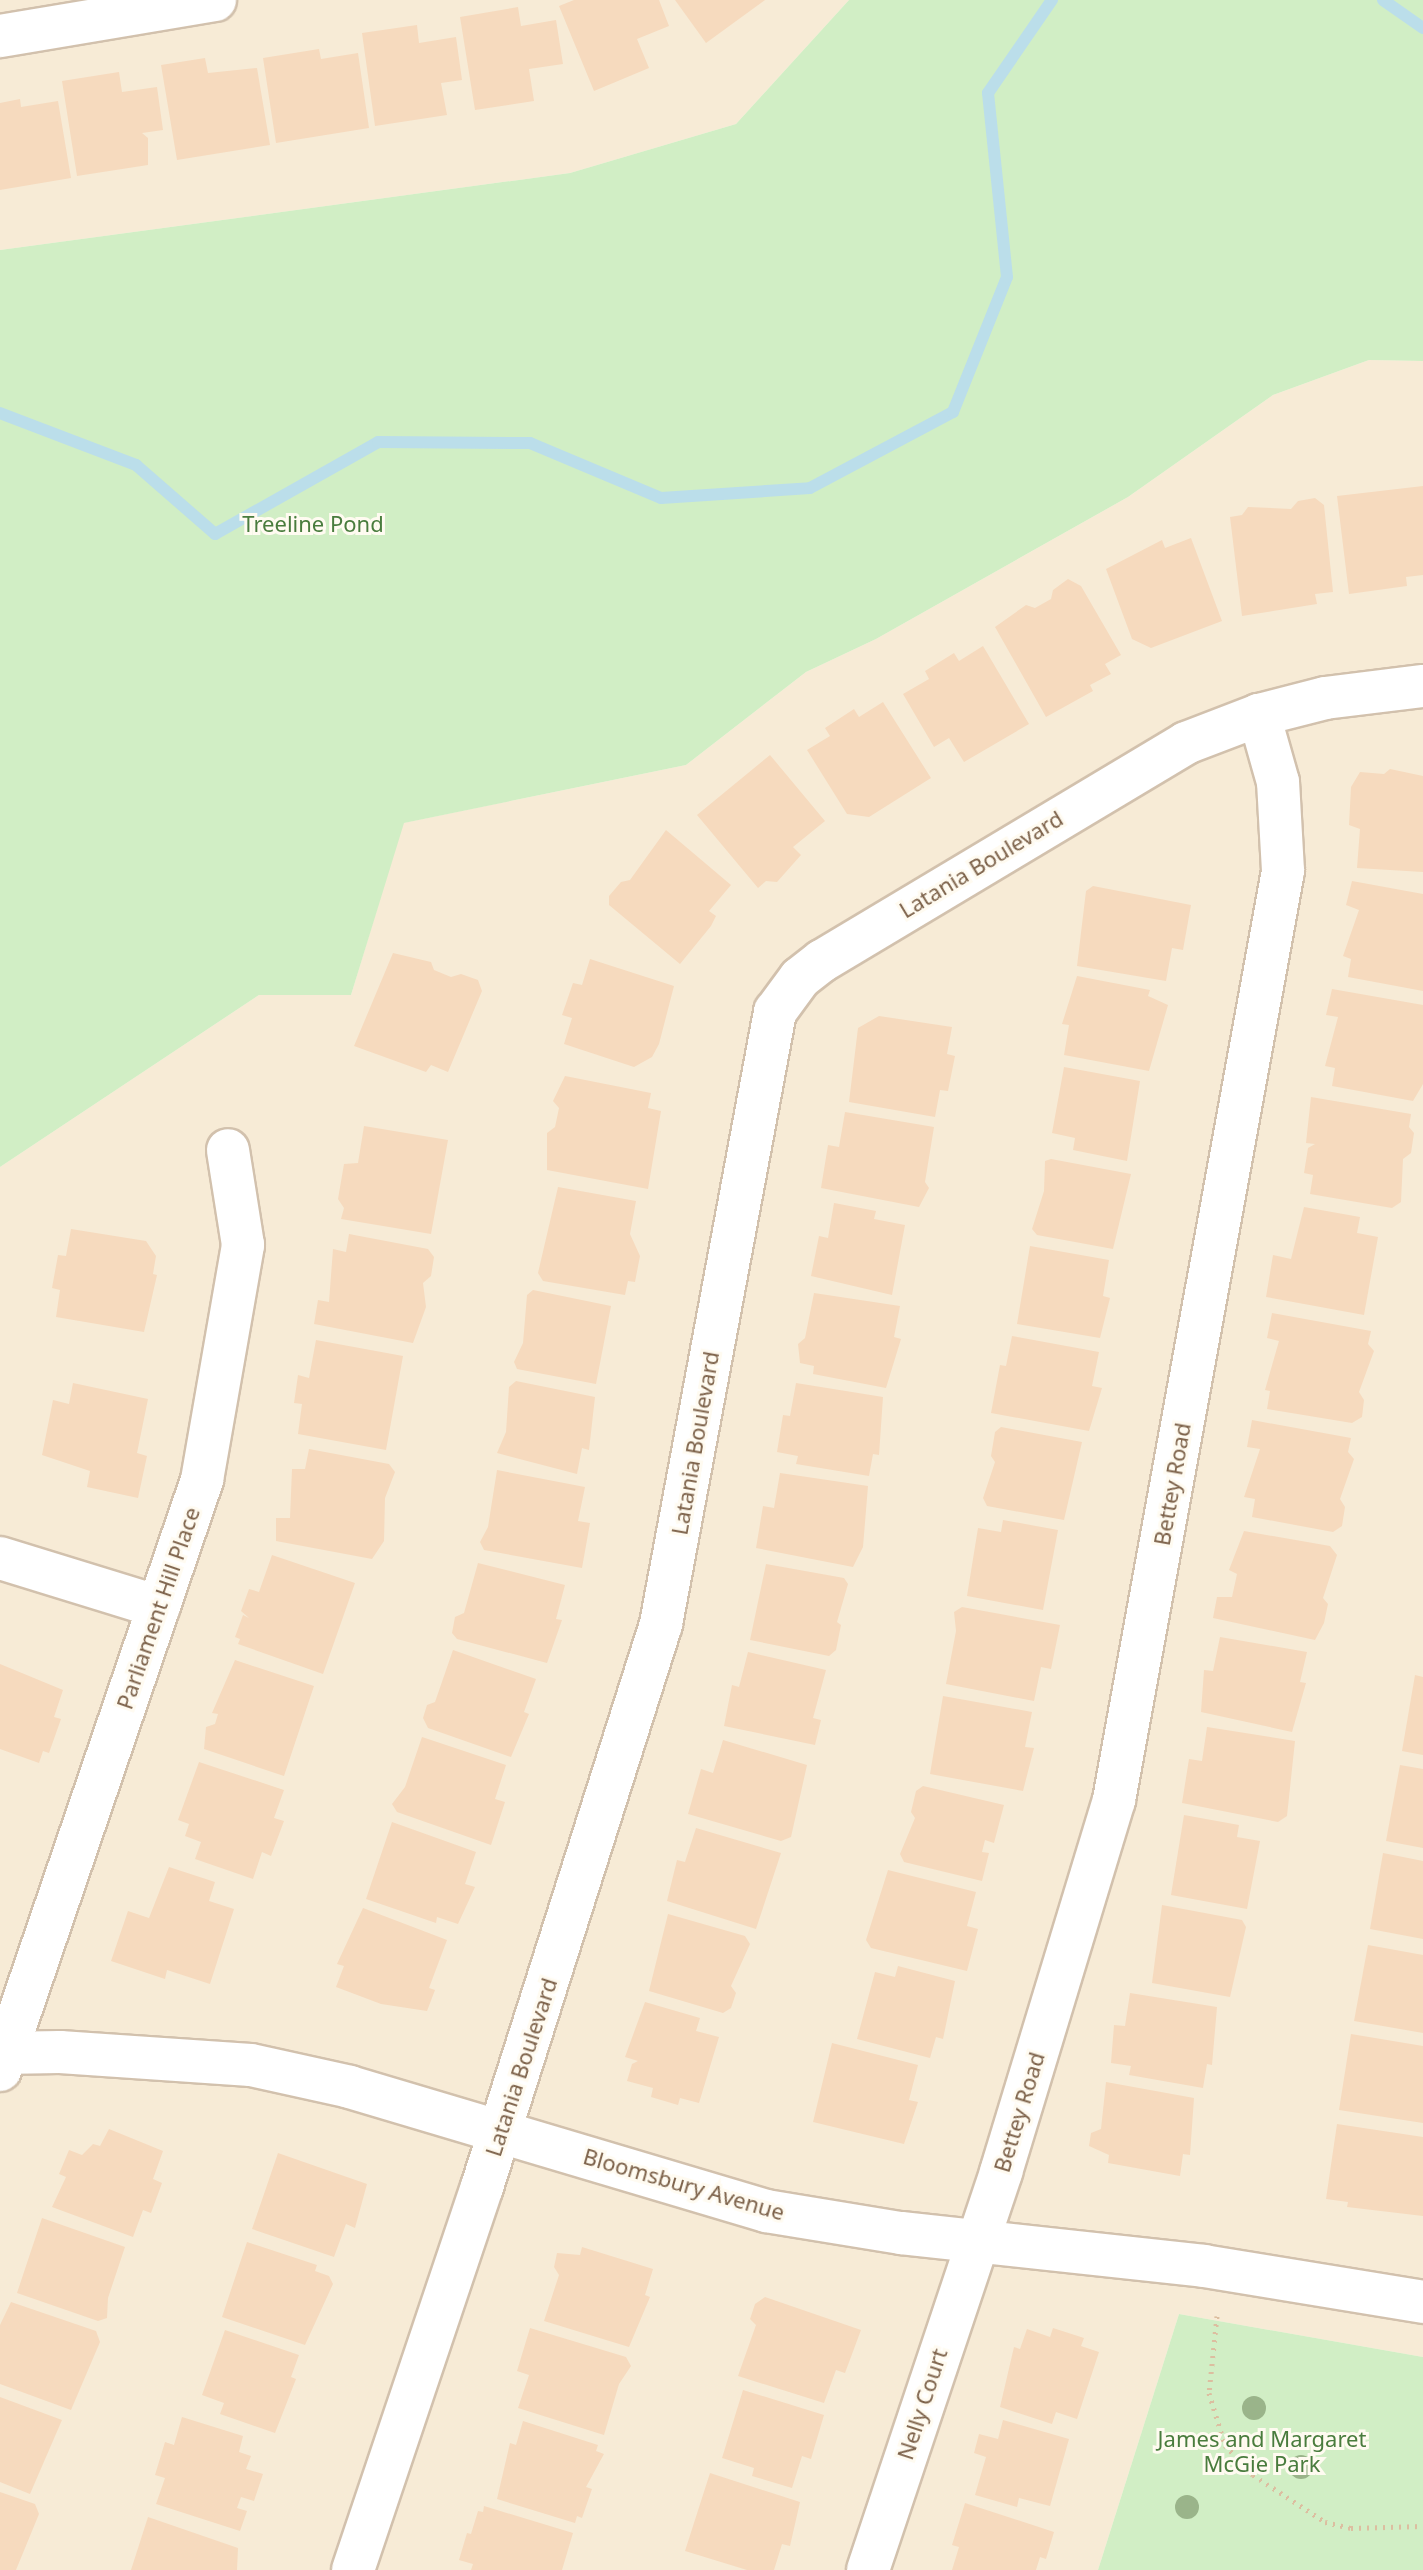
<!DOCTYPE html>
<style>
body{margin:0}
#map{position:relative;width:1423px;height:2570px;overflow:hidden;background:#fef8e9;font-family:"Noto Sans",sans-serif}
div>[style]{position:absolute}
.residential>*{inset:0;background:#f7ebd6}
.green>*{inset:0;background:#d1eec5}
.stream>*{height:12px;margin:-6px;padding:0 6px;transform-origin:6px;border-radius:6px;background:#bbdeea}
.building>*{inset:0;background:#f6dabe}
.path>*{height:5px;margin-top:-2.5px;transform-origin:0;background:repeating-linear-gradient(90deg,#dcbea0 0 2px,transparent 0 8px)}
.roads{filter:drop-shadow(2px 0 #d2c1ad) drop-shadow(-2px 0 #d2c1ad) drop-shadow(0 2px #d2c1ad) drop-shadow(0 -2px #d2c1ad)}
.street>*{height:42px;margin:-21px;padding:0 21px;transform-origin:21px;border-radius:21px;background:#fff}
.trees>*{width:24px;height:24px;margin:-12px;border-radius:50%;background:#9ab48a}
span{translate:-50% -50%;white-space:nowrap;text-align:center;line-height:1.15;-webkit-text-stroke:6px #fffbf1;paint-order:stroke}
.park-label{font-size:22px;color:#497c3d}
.street-label{font-size:22px;color:#7c6149}
</style>
<div id="map">
<div class="residential">
<i style="clip-path:polygon(0 0,849px 0,736px 124px,570px 173px,0 250px)"></i>
<i style="clip-path:polygon(1369px 360px,1423px 361px,1423px 2357px,1179px 2314px,1098px 2570px,0 2570px,0 1167px,259px 995px,351px 995px,403px 823px,686px 765px,806px 672px,876px 639px,1128px 497px,1273px 395px)"></i>
</div>
<div class="green">
<i style="clip-path:polygon(849px 0,1423px 0,1423px 361px,1369px 360px,1273px 395px,1128px 497px,876px 639px,806px 672px,686px 765px,404px 823px,351px 995px,259px 995px,0 1167px,0 250px,570px 173px,736px 124px)"></i>
<i style="clip-path:polygon(1179px 2314px,1423px 2357px,1423px 2570px,1098px 2570px)"></i>
</div>
<div class="stream">
<i style="left:1383px;top:0;width:49px;rotate:35deg"></i>
<i style="left:0;top:413px;width:146px;rotate:20.9deg"></i>
<i style="left:136px;top:465px;width:105px;rotate:41.1deg"></i>
<i style="left:215px;top:534px;width:187px;rotate:-29.4deg"></i>
<i style="left:378px;top:442px;width:152px;rotate:0.4deg"></i>
<i style="left:530px;top:443px;width:142px;rotate:22.8deg"></i>
<i style="left:661px;top:498px;width:149px;rotate:-3.8deg"></i>
<i style="left:810px;top:488px;width:162px;rotate:-28deg"></i>
<i style="left:953px;top:412px;width:145px;rotate:-68.2deg"></i>
<i style="left:1007px;top:277px;width:185px;rotate:-95.9deg"></i>
<i style="left:988px;top:93px;width:113px;rotate:-55.5deg"></i>
</div>
<div class="building">
<i style="clip-path:polygon(574px 0,659px 0,669px 26px,637px 39px,649px 68px,594px 91px,559px 6px)"></i>
<i style="clip-path:polygon(675px 0,765px 0,706px 43px)"></i>
<i style="clip-path:polygon(518px 7px,521px 26px,556px 20px,563px 64px,529px 69px,534px 101px,475px 110px,460px 17px)"></i>
<i style="clip-path:polygon(417px 25px,419px 43px,456px 37px,462px 80px,441px 83px,447px 115px,375px 126px,362px 33px)"></i>
<i style="clip-path:polygon(319px 49px,321px 59px,358px 53px,369px 128px,276px 143px,263px 58px)"></i>
<i style="clip-path:polygon(205px 58px,208px 73px,257px 68px,270px 145px,177px 160px,161px 65px)"></i>
<i style="clip-path:polygon(119px 72px,122px 92px,157px 87px,163px 130px,142px 133px,148px 138px,148px 165px,77px 176px,62px 81px)"></i>
<i style="clip-path:polygon(20px 99px,21px 107px,58px 101px,71px 178px,0 190px,0 103px)"></i>
<i style="clip-path:polygon(1423px 486px,1423px 575px,1406px 577px,1407px 586px,1349px 594px,1337px 496px)"></i>
<i style="clip-path:polygon(1315px 498px,1324px 505px,1333px 592px,1315px 594px,1317px 604px,1242px 616px,1230px 517px,1242px 515px,1248px 507px,1291px 509px,1298px 501px)"></i>
<i style="clip-path:polygon(1191px 538px,1222px 621px,1151px 648px,1132px 639px,1106px 569px,1162px 540px,1165px 548px)"></i>
<i style="clip-path:polygon(1068px 579px,1081px 586px,1121px 655px,1105px 664px,1111px 674px,1090px 685px,1093px 691px,1046px 717px,995px 627px,1026px 605px,1035px 608px,1051px 599px,1053px 590px)"></i>
<i style="clip-path:polygon(983px 646px,1029px 724px,964px 762px,949px 738px,934px 747px,903px 694px,929px 679px,925px 671px,954px 653px,959px 661px)"></i>
<i style="clip-path:polygon(883px 702px,931px 778px,869px 817px,847px 814px,807px 750px,830px 736px,825px 728px,854px 709px,859px 717px)"></i>
<i style="clip-path:polygon(770px 755px,825px 821px,793px 847px,801px 855px,777px 882px,766px 881px,758px 888px,697px 815px)"></i>
<i style="clip-path:polygon(1390px 769px,1423px 776px,1423px 872px,1357px 868px,1360px 829px,1349px 825px,1351px 787px,1360px 772px,1384px 774px)"></i>
<i style="clip-path:polygon(666px 830px,731px 885px,709px 911px,716px 916px,711px 926px,680px 964px,609px 905px,609px 896px,621px 882px,630px 880px)"></i>
<i style="clip-path:polygon(1352px 881px,1423px 894px,1423px 991px,1348px 977px,1351px 959px,1343px 956px,1359px 910px,1346px 905px)"></i>
<i style="clip-path:polygon(1093px 886px,1191px 905px,1183px 950px,1172px 948px,1166px 981px,1077px 966px,1086px 891px)"></i>
<i style="clip-path:polygon(393px 953px,431px 962px,434px 970px,451px 977px,461px 974px,478px 980px,482px 991px,448px 1072px,431px 1065px,426px 1072px,354px 1046px)"></i>
<i style="clip-path:polygon(590px 959px,674px 986px,659px 1044px,652px 1057px,634px 1067px,564px 1044px,572px 1018px,562px 1015px,573px 983px,582px 985px)"></i>
<i style="clip-path:polygon(1077px 976px,1150px 990px,1148px 996px,1168px 1005px,1149px 1071px,1064px 1055px,1069px 1025px,1062px 1024px)"></i>
<i style="clip-path:polygon(1332px 989px,1423px 1005px,1423px 1084px,1413px 1101px,1332px 1086px,1335px 1068px,1325px 1066px,1338px 1017px,1326px 1015px)"></i>
<i style="clip-path:polygon(879px 1016px,952px 1027px,947px 1054px,955px 1056px,948px 1091px,940px 1090px,935px 1117px,849px 1102px,858px 1028px)"></i>
<i style="clip-path:polygon(1064px 1067px,1140px 1081px,1127px 1161px,1073px 1150px,1075px 1138px,1052px 1133px)"></i>
<i style="clip-path:polygon(565px 1076px,651px 1093px,648px 1108px,661px 1111px,648px 1189px,547px 1170px,547px 1133px,555px 1127px,559px 1108px,553px 1101px)"></i>
<i style="clip-path:polygon(1311px 1097px,1411px 1114px,1409px 1127px,1414px 1133px,1411px 1153px,1403px 1159px,1401px 1202px,1392px 1208px,1310px 1194px,1313px 1175px,1304px 1173px,1308px 1148px,1315px 1144px,1306px 1143px)"></i>
<i style="clip-path:polygon(845px 1112px,934px 1127px,925px 1182px,929px 1188px,919px 1207px,821px 1188px,828px 1145px,839px 1147px)"></i>
<i style="clip-path:polygon(364px 1126px,448px 1140px,431px 1234px,341px 1219px,344px 1208px,338px 1199px,344px 1164px,358px 1163px)"></i>
<i style="clip-path:polygon(1051px 1159px,1131px 1174px,1113px 1249px,1037px 1235px,1032px 1229px,1044px 1191px,1045px 1161px)"></i>
<i style="clip-path:polygon(558px 1187px,636px 1201px,630px 1234px,640px 1256px,635px 1282px,628px 1281px,625px 1295px,543px 1281px,538px 1273px)"></i>
<i style="clip-path:polygon(834px 1203px,876px 1211px,874px 1219px,905px 1225px,892px 1295px,811px 1276px,819px 1236px,828px 1238px)"></i>
<i style="clip-path:polygon(1304px 1207px,1360px 1217px,1357px 1233px,1378px 1237px,1364px 1315px,1266px 1297px,1273px 1255px,1291px 1259px)"></i>
<i style="clip-path:polygon(71px 1229px,146px 1241px,156px 1256px,153px 1274px,157px 1275px,144px 1332px,56px 1317px,60px 1290px,52px 1288px,58px 1255px,66px 1256px)"></i>
<i style="clip-path:polygon(349px 1234px,428px 1249px,434px 1257px,431px 1276px,423px 1283px,426px 1307px,413px 1343px,314px 1324px,318px 1300px,329px 1302px,333px 1249px,346px 1252px)"></i>
<i style="clip-path:polygon(1030px 1246px,1109px 1260px,1103px 1296px,1110px 1298px,1100px 1338px,1017px 1324px)"></i>
<i style="clip-path:polygon(533px 1290px,611px 1306px,596px 1384px,517px 1369px,514px 1362px,523px 1343px,527px 1295px)"></i>
<i style="clip-path:polygon(814px 1293px,900px 1306px,894px 1337px,901px 1339px,886px 1388px,813px 1374px,814px 1366px,800px 1363px,798px 1344px,805px 1338px)"></i>
<i style="clip-path:polygon(1272px 1313px,1371px 1331px,1368px 1344px,1374px 1351px,1359px 1392px,1364px 1400px,1362px 1417px,1352px 1423px,1267px 1409px,1270px 1391px,1265px 1390px,1279px 1341px,1267px 1338px)"></i>
<i style="clip-path:polygon(1012px 1336px,1099px 1352px,1092px 1386px,1102px 1388px,1089px 1431px,991px 1413px,1000px 1365px,1006px 1366px)"></i>
<i style="clip-path:polygon(316px 1340px,403px 1356px,386px 1450px,298px 1434px,302px 1404px,294px 1403px,298px 1375px,309px 1378px)"></i>
<i style="clip-path:polygon(516px 1381px,595px 1397px,589px 1450px,582px 1448px,577px 1474px,497px 1453px,506px 1432px,509px 1387px)"></i>
<i style="clip-path:polygon(73px 1383px,148px 1399px,137px 1453px,147px 1456px,138px 1498px,87px 1487px,90px 1471px,42px 1455px,53px 1400px,69px 1404px)"></i>
<i style="clip-path:polygon(796px 1383px,883px 1397px,879px 1455px,873px 1454px,869px 1476px,796px 1464px,798px 1456px,777px 1452px,783px 1415px,790px 1416px)"></i>
<i style="clip-path:polygon(1252px 1420px,1351px 1438px,1348px 1452px,1354px 1459px,1340px 1499px,1345px 1507px,1342px 1526px,1333px 1532px,1252px 1517px,1255px 1499px,1244px 1497px,1260px 1449px,1247px 1447px)"></i>
<i style="clip-path:polygon(1001px 1427px,1082px 1442px,1064px 1520px,987px 1506px,983px 1498px,995px 1462px,991px 1456px,995px 1432px)"></i>
<i style="clip-path:polygon(309px 1449px,389px 1464px,395px 1472px,385px 1498px,384px 1541px,372px 1559px,276px 1541px,276px 1518px,290px 1518px,292px 1469px,305px 1469px)"></i>
<i style="clip-path:polygon(497px 1470px,585px 1487px,578px 1521px,590px 1523px,582px 1568px,484px 1550px,480px 1542px,488px 1527px)"></i>
<i style="clip-path:polygon(780px 1473px,868px 1486px,863px 1547px,853px 1567px,756px 1548px,763px 1506px,774px 1508px)"></i>
<i style="clip-path:polygon(1003px 1520px,1058px 1530px,1043px 1610px,967px 1596px,978px 1528px,1001px 1532px)"></i>
<i style="clip-path:polygon(1244px 1531px,1330px 1546px,1337px 1555px,1323px 1598px,1328px 1604px,1324px 1623px,1315px 1640px,1213px 1618px,1217px 1597px,1232px 1597px,1237px 1574px,1229px 1570px)"></i>
<i style="clip-path:polygon(272px 1555px,355px 1583px,323px 1674px,238px 1644px,240px 1639px,235px 1637px,243px 1615px,249px 1618px,241px 1611px,249px 1589px,259px 1592px)"></i>
<i style="clip-path:polygon(478px 1563px,565px 1585px,556px 1619px,562px 1620px,547px 1663px,457px 1639px,452px 1633px,455px 1617px,464px 1613px)"></i>
<i style="clip-path:polygon(766px 1564px,844px 1578px,848px 1584px,837px 1622px,841px 1625px,836px 1650px,829px 1656px,750px 1640px)"></i>
<i style="clip-path:polygon(962px 1607px,1060px 1625px,1051px 1669px,1041px 1667px,1034px 1701px,946px 1684px,956px 1631px,954px 1612px)"></i>
<i style="clip-path:polygon(1220px 1637px,1307px 1652px,1300px 1682px,1306px 1683px,1292px 1732px,1201px 1712px,1204px 1670px,1213px 1671px)"></i>
<i style="clip-path:polygon(453px 1650px,536px 1679px,524px 1712px,529px 1714px,511px 1757px,428px 1728px,423px 1718px,427px 1705px,435px 1702px)"></i>
<i style="clip-path:polygon(748px 1652px,826px 1670px,813px 1718px,821px 1720px,815px 1745px,724px 1726px,732px 1685px,739px 1687px)"></i>
<i style="clip-path:polygon(235px 1660px,314px 1686px,284px 1776px,204px 1749px,206px 1727px,215px 1724px,218px 1714px,212px 1713px)"></i>
<i style="clip-path:polygon(0 1664px,63px 1690px,54px 1717px,61px 1719px,49px 1753px,43px 1751px,39px 1763px,0 1749px)"></i>
<i style="clip-path:polygon(1415px 1675px,1423px 1677px,1423px 1755px,1402px 1751px)"></i>
<i style="clip-path:polygon(943px 1696px,1032px 1712px,1025px 1747px,1034px 1748px,1023px 1791px,930px 1774px)"></i>
<i style="clip-path:polygon(1207px 1727px,1295px 1741px,1287px 1816px,1278px 1822px,1182px 1803px,1189px 1759px,1202px 1761px)"></i>
<i style="clip-path:polygon(422px 1737px,506px 1765px,495px 1799px,505px 1802px,491px 1845px,397px 1812px,392px 1804px,405px 1787px)"></i>
<i style="clip-path:polygon(723px 1740px,807px 1765px,791px 1837px,781px 1841px,688px 1814px,701px 1769px,713px 1773px)"></i>
<i style="clip-path:polygon(199px 1762px,284px 1790px,274px 1818px,284px 1821px,271px 1856px,262px 1852px,253px 1879px,195px 1859px,201px 1842px,185px 1836px,189px 1824px,178px 1820px)"></i>
<i style="clip-path:polygon(1400px 1765px,1423px 1769px,1423px 1848px,1386px 1841px)"></i>
<i style="clip-path:polygon(923px 1786px,1004px 1805px,994px 1843px,985px 1840px,982px 1852px,989px 1853px,982px 1881px,904px 1862px,900px 1854px,915px 1818px,911px 1812px,916px 1791px)"></i>
<i style="clip-path:polygon(1184px 1815px,1239px 1825px,1237px 1837px,1260px 1841px,1247px 1909px,1171px 1895px)"></i>
<i style="clip-path:polygon(392px 1822px,476px 1852px,465px 1884px,475px 1887px,458px 1924px,437px 1917px,436px 1923px,366px 1899px)"></i>
<i style="clip-path:polygon(696px 1828px,781px 1853px,756px 1929px,667px 1901px,677px 1860px,685px 1862px)"></i>
<i style="clip-path:polygon(1383px 1853px,1423px 1861px,1423px 1939px,1370px 1929px)"></i>
<i style="clip-path:polygon(169px 1867px,215px 1882px,209px 1901px,234px 1909px,210px 1984px,167px 1970px,165px 1979px,111px 1961px,128px 1911px,149px 1918px)"></i>
<i style="clip-path:polygon(888px 1870px,976px 1892px,967px 1926px,978px 1929px,967px 1971px,871px 1948px,866px 1940px)"></i>
<i style="clip-path:polygon(1162px 1905px,1242px 1920px,1246px 1927px,1230px 1997px,1152px 1983px)"></i>
<i style="clip-path:polygon(363px 1908px,447px 1940px,429px 1988px,435px 1990px,427px 2011px,381px 2004px,336px 1987px,344px 1966px,337px 1964px)"></i>
<i style="clip-path:polygon(668px 1914px,745px 1936px,750px 1944px,731px 1986px,736px 1993px,731px 2008px,723px 2013px,649px 1991px)"></i>
<i style="clip-path:polygon(1368px 1945px,1423px 1955px,1423px 2033px,1354px 2021px)"></i>
<i style="clip-path:polygon(898px 1966px,955px 1981px,943px 2039px,936px 2037px,930px 2058px,857px 2039px,875px 1972px,895px 1977px)"></i>
<i style="clip-path:polygon(1130px 1993px,1217px 2007px,1212px 2065px,1207px 2064px,1203px 2088px,1129px 2075px,1131px 2066px,1111px 2063px,1114px 2025px,1125px 2026px)"></i>
<i style="clip-path:polygon(645px 2002px,700px 2018px,696px 2031px,719px 2037px,699px 2103px,680px 2098px,678px 2105px,651px 2097px,653px 2088px,627px 2081px,632px 2064px,638px 2061px,625px 2057px)"></i>
<i style="clip-path:polygon(1351px 2034px,1423px 2046px,1423px 2123px,1339px 2110px)"></i>
<i style="clip-path:polygon(832px 2043px,918px 2065px,909px 2100px,918px 2102px,904px 2144px,813px 2122px)"></i>
<i style="clip-path:polygon(1106px 2082px,1194px 2098px,1190px 2155px,1183px 2154px,1180px 2176px,1108px 2163px,1109px 2155px,1089px 2146px,1091px 2133px,1101px 2129px)"></i>
<i style="clip-path:polygon(1337px 2124px,1423px 2137px,1423px 2216px,1347px 2207px,1348px 2202px,1326px 2199px)"></i>
<i style="clip-path:polygon(109px 2129px,163px 2151px,153px 2179px,162px 2183px,151px 2213px,143px 2210px,133px 2237px,52px 2207px,66px 2177px,59px 2174px,69px 2150px,82px 2155px,93px 2144px,100px 2146px)"></i>
<i style="clip-path:polygon(278px 2153px,367px 2184px,355px 2228px,346px 2224px,334px 2257px,252px 2229px)"></i>
<i style="clip-path:polygon(42px 2218px,125px 2247px,108px 2298px,107px 2318px,98px 2321px,17px 2293px)"></i>
<i style="clip-path:polygon(247px 2242px,317px 2265px,315px 2271px,329px 2276px,333px 2284px,305px 2345px,222px 2317px)"></i>
<i style="clip-path:polygon(582px 2247px,653px 2269px,645px 2295px,650px 2297px,629px 2347px,544px 2321px,559px 2275px,554px 2267px,557px 2253px,580px 2255px)"></i>
<i style="clip-path:polygon(765px 2297px,861px 2330px,845px 2373px,836px 2370px,824px 2403px,738px 2376px,756px 2325px,750px 2319px,755px 2304px)"></i>
<i style="clip-path:polygon(11px 2302px,96px 2331px,100px 2342px,71px 2410px,0 2384px,0 2325px)"></i>
<i style="clip-path:polygon(530px 2328px,626px 2357px,631px 2366px,619px 2384px,604px 2435px,518px 2408px,529px 2375px,517px 2371px)"></i>
<i style="clip-path:polygon(1053px 2328px,1084px 2338px,1081px 2346px,1099px 2352px,1077px 2419px,1056px 2412px,1052px 2424px,1000px 2407px,1014px 2347px,1020px 2349px,1027px 2329px,1050px 2337px)"></i>
<i style="clip-path:polygon(225px 2330px,299px 2355px,291px 2377px,296px 2379px,275px 2433px,220px 2414px,224px 2403px,202px 2395px)"></i>
<i style="clip-path:polygon(743px 2390px,824px 2415px,811px 2459px,802px 2456px,792px 2488px,752px 2476px,754px 2468px,722px 2458px)"></i>
<i style="clip-path:polygon(0 2397px,62px 2420px,30px 2494px,0 2482px)"></i>
<i style="clip-path:polygon(182px 2417px,243px 2436px,239px 2452px,251px 2456px,246px 2469px,263px 2474px,254px 2501px,241px 2497px,237px 2508px,247px 2511px,240px 2531px,156px 2504px,165px 2478px,155px 2475px,165px 2442px,174px 2445px)"></i>
<i style="clip-path:polygon(1003px 2420px,1069px 2439px,1050px 2506px,1019px 2498px,1017px 2507px,975px 2495px,986px 2457px,974px 2453px,979px 2434px,998px 2439px)"></i>
<i style="clip-path:polygon(523px 2421px,598px 2445px,596px 2451px,604px 2454px,586px 2487px,592px 2489px,582px 2518px,577px 2516px,575px 2523px,497px 2499px,510px 2443px,516px 2445px)"></i>
<i style="clip-path:polygon(710px 2473px,800px 2502px,790px 2546px,782px 2544px,774px 2570px,747px 2570px,685px 2551px)"></i>
<i style="clip-path:polygon(0 2492px,35px 2504px,39px 2514px,16px 2570px,0 2570px)"></i>
<i style="clip-path:polygon(965px 2503px,1054px 2532px,1046px 2559px,1040px 2557px,1036px 2570px,952px 2570px,959px 2547px,952px 2545px)"></i>
<i style="clip-path:polygon(484px 2506px,573px 2533px,562px 2570px,471px 2570px,473px 2564px,459px 2560px,467px 2533px,471px 2534px,478px 2511px,483px 2512px)"></i>
<i style="clip-path:polygon(148px 2517px,238px 2548px,237px 2570px,131px 2570px)"></i>
</div>
<div class="path">
<i style="left:1217px;top:2316px;width:77px;rotate:95.9deg"></i>
<i style="left:1209px;top:2393px;width:54px;rotate:72.9deg"></i>
<i style="left:1225px;top:2445px;width:41px;rotate:47deg"></i>
<i style="left:1253px;top:2475px;width:86px;rotate:33.1deg"></i>
<i style="left:1325px;top:2522px;width:27px;rotate:13deg"></i>
<i style="left:1351px;top:2528px;width:72px;rotate:-1.6deg"></i>
</div>
<div class="roads">
<div class="street">
<i style="left:0;top:36px;width:218px;rotate:-9.5deg"></i>
<i style="left:0;top:1558px;width:166px;rotate:17.1deg"></i>
<i style="left:0;top:2053px;width:60px;rotate:-1deg"></i>
<i style="left:60px;top:2052px;width:191px;rotate:3.9deg"></i>
<i style="left:251px;top:2065px;width:101px;rotate:12.5deg"></i>
<i style="left:350px;top:2087px;width:434px;rotate:16.6deg"></i>
<i style="left:766px;top:2211px;width:137px;rotate:9.3deg"></i>
<i style="left:901px;top:2233px;width:305px;rotate:6.2deg"></i>
<i style="left:1204px;top:2266px;width:222px;rotate:9.3deg"></i>
<i style="left:0;top:2070px;width:624px;rotate:-71.1deg"></i>
<i style="left:202px;top:1480px;width:239px;rotate:-80.1deg"></i>
<i style="left:243px;top:1245px;width:96px;rotate:-99deg"></i>
<i style="left:353px;top:2570px;width:404px;rotate:-71.4deg"></i>
<i style="left:482px;top:2187px;width:591px;rotate:-72.36deg"></i>
<i style="left:661px;top:1624px;width:623px;rotate:-79.45deg"></i>
<i style="left:775px;top:1012px;width:42px;rotate:-53.7deg"></i>
<i style="left:800px;top:978px;width:28px;rotate:-38deg"></i>
<i style="left:822px;top:961px;width:424px;rotate:-30.9deg"></i>
<i style="left:1186px;top:743px;width:78px;rotate:-21deg"></i>
<i style="left:1259px;top:715px;width:68px;rotate:-14.4deg"></i>
<i style="left:1325px;top:698px;width:99px;rotate:-7deg"></i>
<i style="left:868px;top:2570px;width:420px;rotate:-71.5deg"></i>
<i style="left:1001px;top:2172px;width:389px;rotate:-73.1deg"></i>
<i style="left:1114px;top:1800px;width:944px;rotate:-79.69deg"></i>
<i style="left:1283px;top:871px;width:89px;rotate:-93.2deg"></i>
<i style="left:1278px;top:782px;width:70px;rotate:-105.8deg"></i>
</div>
</div>
<div class="trees">
<i style="left:1254px;top:2408px"></i>
<i style="left:1301px;top:2467px"></i>
<i style="left:1187px;top:2507px"></i>
</div>
<div class="park-label">
<span style="left:313px;top:524px">Treeline Pond</span>
<span style="left:1262px;top:2451px">James and Margaret<br>McGie Park</span>
</div>
<div class="street-label">
<span style="left:981px;top:864px;rotate:-31deg">Latania Boulevard</span>
<span style="left:695px;top:1443px;rotate:-80deg">Latania Boulevard</span>
<span style="left:1172px;top:1484px;rotate:-80deg">Bettey Road</span>
<span style="left:158px;top:1608px;rotate:-71deg">Parliament Hill Place</span>
<span style="left:521px;top:2067px;rotate:-72deg">Latania Boulevard</span>
<span style="left:1019px;top:2112px;rotate:-73deg">Bettey Road</span>
<span style="left:684px;top:2184px;rotate:16deg">Bloomsbury Avenue</span>
<span style="left:922px;top:2404px;rotate:-72deg">Nelly Court</span>
</div>
</div>
